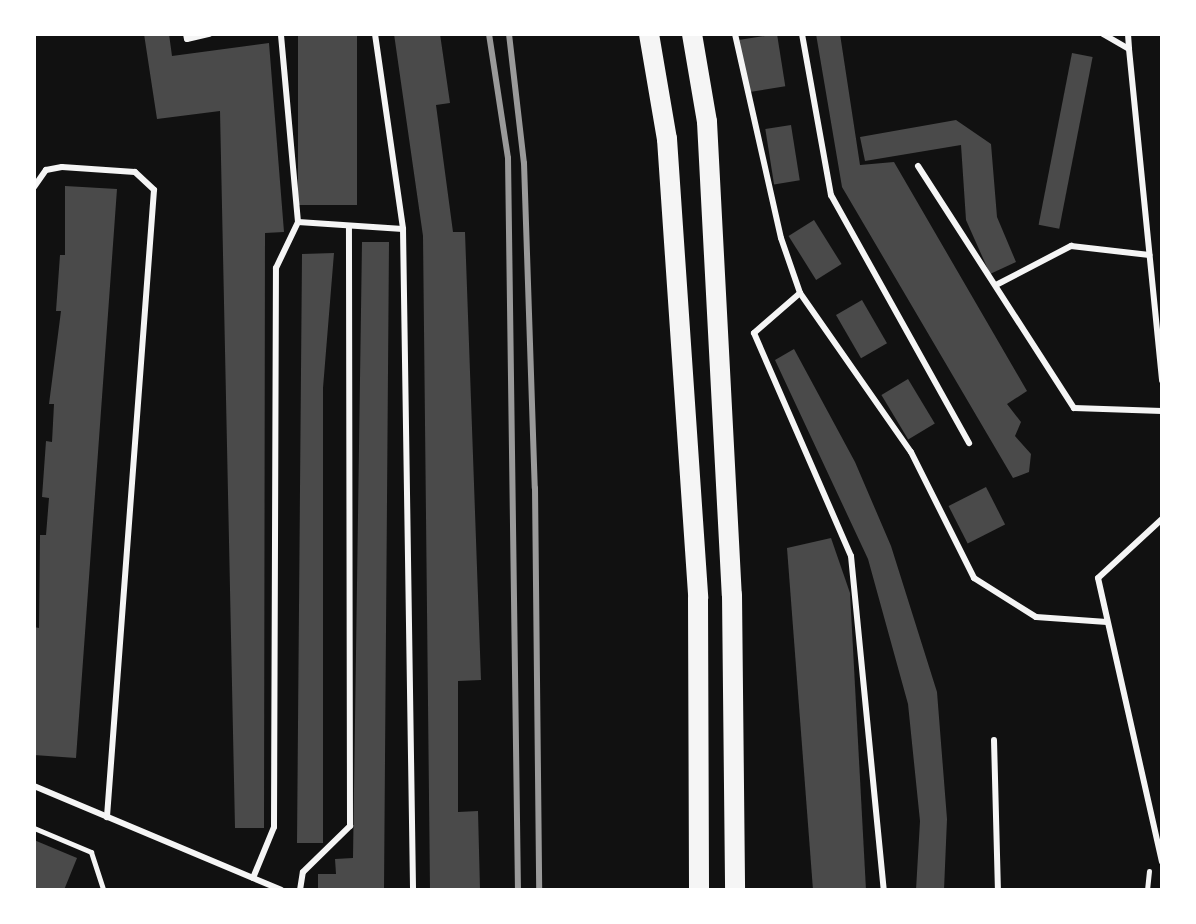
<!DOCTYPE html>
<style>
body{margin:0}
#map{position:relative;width:1196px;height:924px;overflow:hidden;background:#111;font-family:"PT Sans",sans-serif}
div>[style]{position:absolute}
.building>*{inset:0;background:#4a4a4a;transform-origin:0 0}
.path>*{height:5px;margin:-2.5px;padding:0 2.5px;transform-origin:2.5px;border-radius:2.5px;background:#f5f5f5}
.service>*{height:6px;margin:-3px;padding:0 3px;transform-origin:3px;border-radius:3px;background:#f5f5f5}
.primary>*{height:20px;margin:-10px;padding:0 10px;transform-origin:10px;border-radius:10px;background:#f5f5f5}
.rail>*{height:6px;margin:-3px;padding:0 3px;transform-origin:3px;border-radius:3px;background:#9a9a9a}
span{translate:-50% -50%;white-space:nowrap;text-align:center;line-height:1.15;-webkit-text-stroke:8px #fff;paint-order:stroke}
.frame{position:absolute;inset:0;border:36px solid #fff;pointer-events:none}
</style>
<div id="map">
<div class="building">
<i style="clip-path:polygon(144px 34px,169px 34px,172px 56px,269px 43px,284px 232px,265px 233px,264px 828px,235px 828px,220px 111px,157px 119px)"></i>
<i style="left:298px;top:34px;width:59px;height:171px"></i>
<i style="clip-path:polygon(394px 34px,440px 34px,450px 103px,436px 105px,453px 232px,465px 232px,481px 680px,458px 681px,458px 812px,478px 811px,480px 890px,430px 890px,423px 236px)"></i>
<i style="left:777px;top:34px;width:53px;height:39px;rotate:81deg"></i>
<i style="clip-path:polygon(816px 34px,840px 34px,860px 165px,894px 162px,1027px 391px,1007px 404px,1021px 422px,1015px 436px,1031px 454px,1029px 472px,1013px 478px,842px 187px)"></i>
<i style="left:1072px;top:53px;width:21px;height:175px;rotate:11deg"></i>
<i style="clip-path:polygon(956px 120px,991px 144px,997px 217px,1016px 262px,990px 274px,966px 220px,961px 145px,865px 161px,860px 137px)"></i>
<i style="left:791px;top:125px;width:56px;height:26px;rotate:81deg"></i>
<i style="clip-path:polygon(65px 186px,117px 189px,76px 758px,34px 755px,34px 627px,39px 628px,40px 535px,46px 535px,49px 498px,42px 497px,46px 441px,52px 442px,54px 404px,49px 404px,61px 311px,56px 311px,60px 255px,65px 255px)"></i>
<i style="left:814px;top:220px;width:52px;height:30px;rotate:58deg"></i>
<i style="clip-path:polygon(362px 242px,389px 242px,384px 890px,318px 890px,318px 874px,336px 874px,335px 859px,353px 858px)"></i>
<i style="clip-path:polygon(334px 253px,323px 388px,323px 843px,297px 843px,302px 254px)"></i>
<i style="left:862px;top:300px;width:50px;height:30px;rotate:60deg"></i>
<i style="clip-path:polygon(794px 349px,855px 462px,891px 546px,937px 692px,947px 819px,944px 890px,916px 890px,920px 821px,908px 704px,868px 559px,775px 360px)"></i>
<i style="left:908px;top:379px;width:52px;height:31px;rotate:59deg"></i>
<i style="left:986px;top:487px;width:42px;height:42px;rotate:63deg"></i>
<i style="clip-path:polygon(831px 538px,850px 593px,866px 890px,813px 890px,787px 548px)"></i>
<i style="clip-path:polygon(34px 840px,77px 858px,64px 890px,34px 890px)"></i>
</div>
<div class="path">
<i style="left:34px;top:828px;width:62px;rotate:22.8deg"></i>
<i style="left:91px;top:852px;width:40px;rotate:72deg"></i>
<i style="left:1147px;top:890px;width:19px;rotate:-84deg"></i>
</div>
<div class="service">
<i style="left:186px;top:34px;width:5px;rotate:79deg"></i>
<i style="left:187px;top:39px;width:23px;rotate:-13deg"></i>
<i style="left:375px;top:34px;width:197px;rotate:81.8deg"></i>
<i style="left:403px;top:229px;width:661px;rotate:89.13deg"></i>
<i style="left:735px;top:34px;width:209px;rotate:77.3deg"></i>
<i style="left:781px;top:238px;width:58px;rotate:70.9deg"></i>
<i style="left:800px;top:293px;width:194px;rotate:55.1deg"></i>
<i style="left:911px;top:452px;width:141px;rotate:63.4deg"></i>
<i style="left:974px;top:578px;width:73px;rotate:32.2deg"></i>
<i style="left:1036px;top:617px;width:71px;rotate:4deg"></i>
<i style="left:802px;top:34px;width:164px;rotate:79.8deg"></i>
<i style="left:831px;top:195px;width:284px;rotate:60.9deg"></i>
<i style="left:1103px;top:34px;width:30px;rotate:30deg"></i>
<i style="left:1129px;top:49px;width:333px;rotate:84.3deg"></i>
<i style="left:1128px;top:34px;width:15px;rotate:86deg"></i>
<i style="left:918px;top:166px;width:288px;rotate:57.2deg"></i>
<i style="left:1074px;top:408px;width:88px;rotate:2deg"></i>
<i style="left:34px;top:187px;width:21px;rotate:-55deg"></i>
<i style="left:46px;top:170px;width:16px;rotate:-11deg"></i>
<i style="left:62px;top:167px;width:73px;rotate:3.9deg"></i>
<i style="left:135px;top:172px;width:26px;rotate:43deg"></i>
<i style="left:154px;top:190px;width:629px;rotate:94.29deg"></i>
<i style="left:298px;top:222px;width:105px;rotate:3.8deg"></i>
<i style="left:996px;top:285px;width:85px;rotate:-27.5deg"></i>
<i style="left:1071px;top:246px;width:79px;rotate:6.6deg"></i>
<i style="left:800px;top:293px;width:61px;rotate:139deg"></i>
<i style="left:754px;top:333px;width:243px;rotate:66.5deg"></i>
<i style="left:851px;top:556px;width:336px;rotate:84.4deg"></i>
<i style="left:1162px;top:519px;width:87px;rotate:137.3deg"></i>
<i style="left:1098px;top:578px;width:291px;rotate:77.3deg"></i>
<i style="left:994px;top:740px;width:150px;rotate:88.5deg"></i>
<i style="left:34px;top:786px;width:268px;rotate:22.8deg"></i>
<i style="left:253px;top:878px;width:55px;rotate:-67.6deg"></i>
<i style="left:274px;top:827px;width:559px;rotate:-89.8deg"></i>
<i style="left:276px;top:268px;width:51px;rotate:-64.4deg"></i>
<i style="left:298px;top:222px;width:189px;rotate:-95.2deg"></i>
<i style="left:300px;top:890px;width:18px;rotate:-81deg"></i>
<i style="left:303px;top:872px;width:66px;rotate:-44.4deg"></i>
<i style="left:350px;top:826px;width:600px;rotate:-90.1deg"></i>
</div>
<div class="primary">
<i style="left:649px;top:34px;width:107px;rotate:80.3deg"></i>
<i style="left:667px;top:139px;width:460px;rotate:86.1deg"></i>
<i style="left:698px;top:598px;width:292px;rotate:89.8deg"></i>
<i style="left:692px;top:34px;width:89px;rotate:80.3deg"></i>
<i style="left:707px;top:122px;width:474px;rotate:87deg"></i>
<i style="left:732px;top:595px;width:295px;rotate:89.4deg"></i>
</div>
<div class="rail">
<i style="left:489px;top:34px;width:125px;rotate:81.3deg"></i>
<i style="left:508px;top:158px;width:732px;rotate:89.22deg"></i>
<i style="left:509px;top:34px;width:130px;rotate:83.4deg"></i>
<i style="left:524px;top:163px;width:325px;rotate:88.1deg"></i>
<i style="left:535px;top:488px;width:402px;rotate:89.4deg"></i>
</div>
<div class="frame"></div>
</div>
